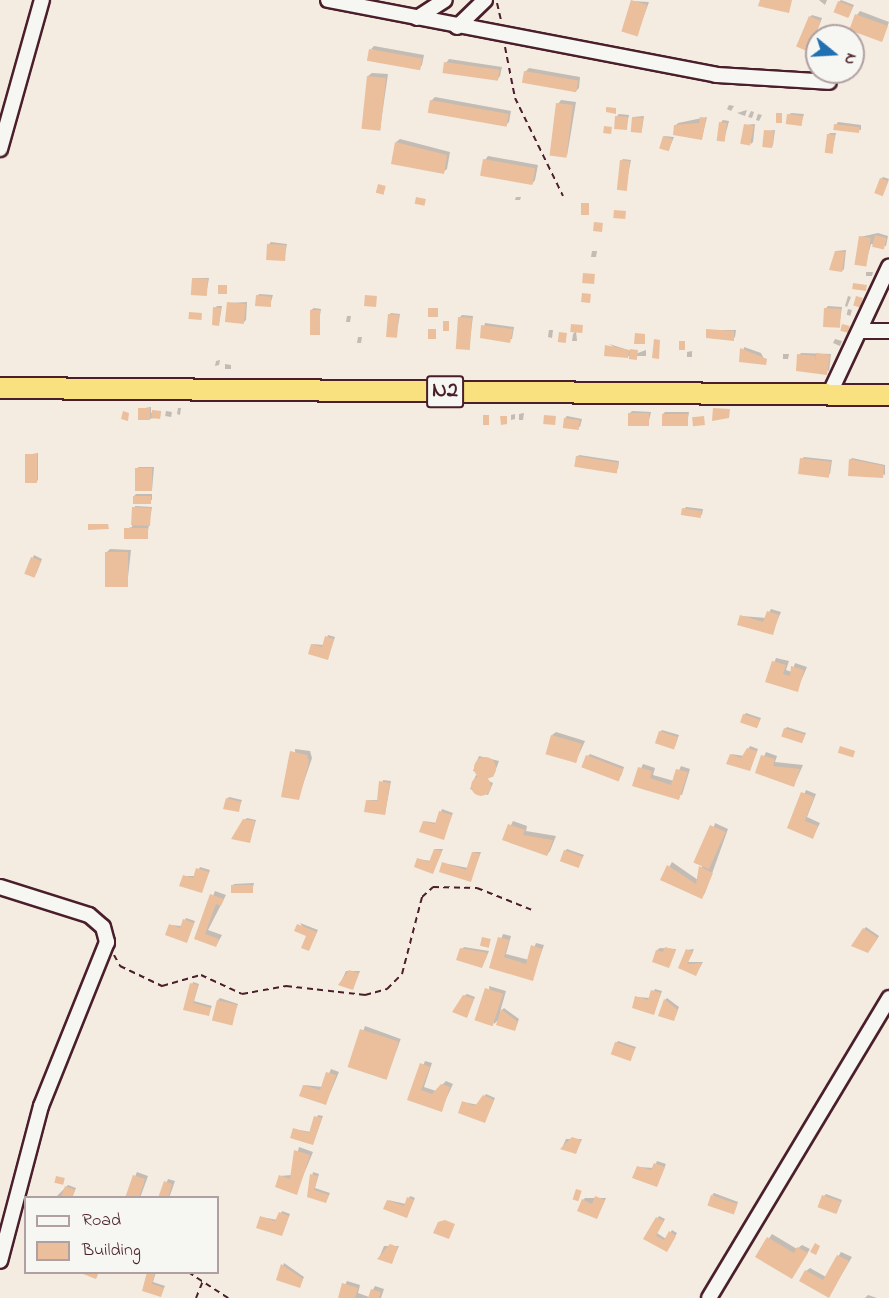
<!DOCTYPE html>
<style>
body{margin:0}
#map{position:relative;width:889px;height:1298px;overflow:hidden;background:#f4ebe1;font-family:"Indie Flower",sans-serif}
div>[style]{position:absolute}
.shadow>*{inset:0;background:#0003;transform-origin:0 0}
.building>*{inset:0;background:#ebbf9b;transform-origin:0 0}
.round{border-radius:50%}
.path>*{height:2px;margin-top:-1px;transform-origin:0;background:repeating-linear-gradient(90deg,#4a1f2b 0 6px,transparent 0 10.5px)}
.roads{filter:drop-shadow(2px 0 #4a1f2b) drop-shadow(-2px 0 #4a1f2b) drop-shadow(0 2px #4a1f2b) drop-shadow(0 -2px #4a1f2b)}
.minor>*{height:14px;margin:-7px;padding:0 7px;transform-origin:7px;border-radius:7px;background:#f6f6f2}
.highway>*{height:20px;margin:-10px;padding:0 10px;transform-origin:10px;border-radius:10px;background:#fae180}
span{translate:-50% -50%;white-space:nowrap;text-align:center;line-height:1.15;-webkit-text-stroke:5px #f6f6f2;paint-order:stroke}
.shield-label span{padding:2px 4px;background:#f6f6f2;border:2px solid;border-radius:4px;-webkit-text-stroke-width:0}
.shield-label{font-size:22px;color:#4a1f2b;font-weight:700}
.legend{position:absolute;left:24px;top:1196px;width:195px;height:78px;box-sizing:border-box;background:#f6f6f2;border:2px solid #b1a0a2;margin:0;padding:8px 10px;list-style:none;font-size:18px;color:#4a1f2b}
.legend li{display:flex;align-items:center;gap:12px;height:30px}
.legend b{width:30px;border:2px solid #b1a0a2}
.north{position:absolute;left:805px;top:24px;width:60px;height:60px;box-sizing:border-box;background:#f6f6f2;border:2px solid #b1a0a2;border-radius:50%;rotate:108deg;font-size:16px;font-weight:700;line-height:24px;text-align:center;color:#4a1f2b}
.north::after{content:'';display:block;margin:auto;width:21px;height:27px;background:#1f6fb2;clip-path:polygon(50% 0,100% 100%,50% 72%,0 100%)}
</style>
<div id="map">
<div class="shadow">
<i style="clip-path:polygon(819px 0,827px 0,825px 5px)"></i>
<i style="clip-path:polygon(841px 0,854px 5px,849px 16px,839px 2px)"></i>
<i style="clip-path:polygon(632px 1px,649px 2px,637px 35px)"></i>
<i style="clip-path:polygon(860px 11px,889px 22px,882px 40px,857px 15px)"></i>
<i style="clip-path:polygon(812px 15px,822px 18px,811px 47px,810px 17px)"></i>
<i style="clip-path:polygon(374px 46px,424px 55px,422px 65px,419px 69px,371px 49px)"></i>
<i style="clip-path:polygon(449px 59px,502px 67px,500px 76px,497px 80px,446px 63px)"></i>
<i style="clip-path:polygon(529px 68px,580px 77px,579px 88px,575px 92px,525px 72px)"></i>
<i style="clip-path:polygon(372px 73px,388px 74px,380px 129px,368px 76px)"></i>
<i style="clip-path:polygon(435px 97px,511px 111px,509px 122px,506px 125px,431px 101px)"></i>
<i style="clip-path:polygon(561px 100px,576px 102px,567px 156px,558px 104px)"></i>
<i style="clip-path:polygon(729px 105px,734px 106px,731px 111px,727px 109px)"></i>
<i style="clip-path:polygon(747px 110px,745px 116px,737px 113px)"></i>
<i style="clip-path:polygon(751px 111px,754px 112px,752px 118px,748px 117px)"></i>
<i style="clip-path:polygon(619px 114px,629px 115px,626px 129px,617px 116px)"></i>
<i style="clip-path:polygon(758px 114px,762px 115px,759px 121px,756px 120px)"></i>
<i style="clip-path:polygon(804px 114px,801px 124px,789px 115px,791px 113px)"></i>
<i style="clip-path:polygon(644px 116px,642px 129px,640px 132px,633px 117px)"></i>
<i style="clip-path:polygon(707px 117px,702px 138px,676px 125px,678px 123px)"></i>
<i style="clip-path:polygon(723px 120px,729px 121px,724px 140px,721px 122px)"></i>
<i style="clip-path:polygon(838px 122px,861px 125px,861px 130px,836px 125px)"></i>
<i style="clip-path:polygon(755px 124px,753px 142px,751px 144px,745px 125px)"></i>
<i style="clip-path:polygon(775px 130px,773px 145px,771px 147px,765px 131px)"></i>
<i style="clip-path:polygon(830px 133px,836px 133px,832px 152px,828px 135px)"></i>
<i style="clip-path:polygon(664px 136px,674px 137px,669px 149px)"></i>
<i style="clip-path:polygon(400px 139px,450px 152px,447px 169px,443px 172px,396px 142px)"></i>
<i style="clip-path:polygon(488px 156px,538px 165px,535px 180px,532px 184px,485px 160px)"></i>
<i style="clip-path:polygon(623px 159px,631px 160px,625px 189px,621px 161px)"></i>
<i style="clip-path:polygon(883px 177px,889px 179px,883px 194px,881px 179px)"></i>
<i style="clip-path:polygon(516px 197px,521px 197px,520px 200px,515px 200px)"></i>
<i style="clip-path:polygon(878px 233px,888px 236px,886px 246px,871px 244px,865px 266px,860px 237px)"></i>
<i style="clip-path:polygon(271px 242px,287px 244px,284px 260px,269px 244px)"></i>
<i style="clip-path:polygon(846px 250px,844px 269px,842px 271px,836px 251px)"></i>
<i style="clip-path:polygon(592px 251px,597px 251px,596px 257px,591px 257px)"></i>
<i style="clip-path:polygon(866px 272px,873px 272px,872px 276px,866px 276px)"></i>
<i style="clip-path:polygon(193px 278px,209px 278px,206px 295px)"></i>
<i style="clip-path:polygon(273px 295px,270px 305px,257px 296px,259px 294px)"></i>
<i style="clip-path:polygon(848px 296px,851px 297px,847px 307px,845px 306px)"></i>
<i style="clip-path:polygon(247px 302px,246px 320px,244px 322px,228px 303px)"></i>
<i style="clip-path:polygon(217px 306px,222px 306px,219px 324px,215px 308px)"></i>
<i style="clip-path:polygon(828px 306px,842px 307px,839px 327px,826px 308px)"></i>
<i style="clip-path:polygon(314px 308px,321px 309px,317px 334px,311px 310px)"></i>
<i style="left:848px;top:309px;width:4px;height:6px;rotate:14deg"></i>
<i style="clip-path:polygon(391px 313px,400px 314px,396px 337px,389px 315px)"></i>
<i style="clip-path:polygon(462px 315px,473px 316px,469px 349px,460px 317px)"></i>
<i style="clip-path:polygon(347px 316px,351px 316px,350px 322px,346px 322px)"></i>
<i style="clip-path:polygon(485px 323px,514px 327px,512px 339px,481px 337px)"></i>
<i style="clip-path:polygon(549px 330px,553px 330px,552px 338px,548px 337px)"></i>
<i style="clip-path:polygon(708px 330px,736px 330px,735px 337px,733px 339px)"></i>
<i style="clip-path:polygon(576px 331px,577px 341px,572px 341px,573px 334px)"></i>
<i style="clip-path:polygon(362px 337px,361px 343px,357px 343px,358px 337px)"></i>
<i style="clip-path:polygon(835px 339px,842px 341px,840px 346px,833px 343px)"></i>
<i style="clip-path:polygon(609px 344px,638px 353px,646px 350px,646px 356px,628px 356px)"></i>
<i style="clip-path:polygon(744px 347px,761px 353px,766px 363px,741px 361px)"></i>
<i style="clip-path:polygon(692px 351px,692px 357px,687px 357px,687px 352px)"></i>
<i style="clip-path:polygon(801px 353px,831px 354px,829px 371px,799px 355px)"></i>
<i style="clip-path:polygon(783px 354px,789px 354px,788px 359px,783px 359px)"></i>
<i style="clip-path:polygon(220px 360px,219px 365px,215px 366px,216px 361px)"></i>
<i style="clip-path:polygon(225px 364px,231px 365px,231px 369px,225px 369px)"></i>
<i style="clip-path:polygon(151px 407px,151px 413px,161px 411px,160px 417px,149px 419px,139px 409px)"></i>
<i style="clip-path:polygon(178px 408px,181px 408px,180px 415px,177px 414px)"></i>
<i style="left:166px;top:411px;width:6px;height:5px;rotate:9deg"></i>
<i style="clip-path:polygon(651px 412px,648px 425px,630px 413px,632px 411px)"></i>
<i style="clip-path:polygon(689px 412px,687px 424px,663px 414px,665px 412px)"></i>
<i style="clip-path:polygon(524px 413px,523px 420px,519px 420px,519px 414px)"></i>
<i style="clip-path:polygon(515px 414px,515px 419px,511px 420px,511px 415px)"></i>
<i style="clip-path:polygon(567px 416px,582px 419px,580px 427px,565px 418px)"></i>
<i style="clip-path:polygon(38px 453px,38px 480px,36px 482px,27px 455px)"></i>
<i style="clip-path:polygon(579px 455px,619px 461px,618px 469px,577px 457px)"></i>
<i style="clip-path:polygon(804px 457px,832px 460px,830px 474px,802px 459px)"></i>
<i style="clip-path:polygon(852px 458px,885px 465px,885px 475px,850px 460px)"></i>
<i style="clip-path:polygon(139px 467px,154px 467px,152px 490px,136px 469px)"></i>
<i style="clip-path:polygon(136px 494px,152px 494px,152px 500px,134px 496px)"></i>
<i style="clip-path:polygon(152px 507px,147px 537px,125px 529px,132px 527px,135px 506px)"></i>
<i style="clip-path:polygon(686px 507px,703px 509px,702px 515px,684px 509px)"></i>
<i style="clip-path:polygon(110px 549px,131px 550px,127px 586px,106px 553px)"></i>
<i style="clip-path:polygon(34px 555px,42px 559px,36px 574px,26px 573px)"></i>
<i style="clip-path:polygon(771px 609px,781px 612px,772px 633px,741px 616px,766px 618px)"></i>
<i style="clip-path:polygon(328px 635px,335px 637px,328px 658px,312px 644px,324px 645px)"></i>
<i style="clip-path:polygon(776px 658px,789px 661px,786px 670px,792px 672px,795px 663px,807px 667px,797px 690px,767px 681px)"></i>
<i style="clip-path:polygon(746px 713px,761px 718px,757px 727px,744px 715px)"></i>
<i style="clip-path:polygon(787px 727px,806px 733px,803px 740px,785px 729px)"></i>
<i style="clip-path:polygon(662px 730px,679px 735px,675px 746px,660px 732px)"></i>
<i style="clip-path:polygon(556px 732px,585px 741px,575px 763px,552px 735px)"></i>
<i style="clip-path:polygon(750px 746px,758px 749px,750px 770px,731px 754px,744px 756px)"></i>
<i style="clip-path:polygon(295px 749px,310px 751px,312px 758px,298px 799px)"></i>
<i style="clip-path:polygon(766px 752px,777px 756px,775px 762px,803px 765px,794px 785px,757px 773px)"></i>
<i style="clip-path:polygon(590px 754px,624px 767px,621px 776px,588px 756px)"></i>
<i style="clip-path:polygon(479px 756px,499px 761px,493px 777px,473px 771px)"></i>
<i style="clip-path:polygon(643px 764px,655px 768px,653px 775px,674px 781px,681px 766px,690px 769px,682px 795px,634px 785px)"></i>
<i style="clip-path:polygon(476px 775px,493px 783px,488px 795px,470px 789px)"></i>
<i style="clip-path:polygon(383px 780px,391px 781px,385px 814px,368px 800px,378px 800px)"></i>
<i style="clip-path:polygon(806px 790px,816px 794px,807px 817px,820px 823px,813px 837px,789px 828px)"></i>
<i style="clip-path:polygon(229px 797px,242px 800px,238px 810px,227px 799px)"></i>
<i style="clip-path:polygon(442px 809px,453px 813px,443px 838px,424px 821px,437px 823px)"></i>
<i style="clip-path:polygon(247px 818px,256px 820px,250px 841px,244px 820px)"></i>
<i style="clip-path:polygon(513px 821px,527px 826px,526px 831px,556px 836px,550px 851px,547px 855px,504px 839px)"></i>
<i style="clip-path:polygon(715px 823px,728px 829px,705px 893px,702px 897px,662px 880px,672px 862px,698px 880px)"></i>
<i style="clip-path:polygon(435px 849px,443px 849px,433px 872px,418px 859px,431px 861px)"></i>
<i style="clip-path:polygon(567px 849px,584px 855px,578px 866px,565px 851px)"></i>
<i style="clip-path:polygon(473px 852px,481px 852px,470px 881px,443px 863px,468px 868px)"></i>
<i style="clip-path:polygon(200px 867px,210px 870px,202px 891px,184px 876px,195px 876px)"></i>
<i style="clip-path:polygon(254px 883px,252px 891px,232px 886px,234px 884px)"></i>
<i style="clip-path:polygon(215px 891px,226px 895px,208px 930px,222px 935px,216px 946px,196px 938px)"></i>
<i style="clip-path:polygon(186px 918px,195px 921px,187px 941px,170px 925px,182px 926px)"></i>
<i style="clip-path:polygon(300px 923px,318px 930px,309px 949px,308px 935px)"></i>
<i style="clip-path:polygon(866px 927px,879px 936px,870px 949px,864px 929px)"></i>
<i style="clip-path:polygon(503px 934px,511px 936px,506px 954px,529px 960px,536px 943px,544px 945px,532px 979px,491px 967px)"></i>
<i style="clip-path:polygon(464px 947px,489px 951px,482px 967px,462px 949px)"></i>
<i style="clip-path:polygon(676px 949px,669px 966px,657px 950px,660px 948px)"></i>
<i style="clip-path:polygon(694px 949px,688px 962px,703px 962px,696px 974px,680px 967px,687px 950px)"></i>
<i style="clip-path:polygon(346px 971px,360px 971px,353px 988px,340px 984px)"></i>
<i style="clip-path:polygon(193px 982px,199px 984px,194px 1001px,212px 1006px,208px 1014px,185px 1009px)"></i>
<i style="clip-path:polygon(489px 986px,506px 991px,500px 1012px,504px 1008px,519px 1019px,515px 1029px,500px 1018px,494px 1024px)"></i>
<i style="clip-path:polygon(655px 989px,662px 991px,654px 1013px,637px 997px,650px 998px)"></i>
<i style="clip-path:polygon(467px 994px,475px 997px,467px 1016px,464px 996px)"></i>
<i style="clip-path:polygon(220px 998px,238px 1004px,230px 1024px,218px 1000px)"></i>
<i style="clip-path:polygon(667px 998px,679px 1007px,674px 1019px,665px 1000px)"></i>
<i style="left:365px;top:1026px;width:38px;height:43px;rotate:20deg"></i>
<i style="clip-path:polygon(618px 1041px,636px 1047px,631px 1058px,616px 1043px)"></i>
<i style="clip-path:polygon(425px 1061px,432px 1063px,424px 1087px,436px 1091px,446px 1081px,453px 1084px,441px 1110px,409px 1099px)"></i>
<i style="clip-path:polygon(331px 1069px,339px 1072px,326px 1103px,304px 1085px,323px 1087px)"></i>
<i style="clip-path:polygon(486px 1094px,495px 1098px,485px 1121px,464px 1102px,478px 1105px)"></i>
<i style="clip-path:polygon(318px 1115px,323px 1116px,313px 1144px,294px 1129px,311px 1132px)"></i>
<i style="clip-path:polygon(582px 1139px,576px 1153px,562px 1148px,566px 1139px)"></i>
<i style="clip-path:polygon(299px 1147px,313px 1152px,296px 1193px,280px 1176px,292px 1175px)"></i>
<i style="clip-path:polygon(657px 1161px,666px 1164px,657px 1185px,638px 1167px,654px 1168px)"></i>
<i style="clip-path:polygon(137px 1172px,148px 1176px,140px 1198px,126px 1198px)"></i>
<i style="clip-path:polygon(313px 1172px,319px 1174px,315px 1188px,330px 1193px,326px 1201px,308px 1196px)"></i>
<i style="clip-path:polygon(168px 1179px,175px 1181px,169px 1198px,160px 1198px)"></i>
<i style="clip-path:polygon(68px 1185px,76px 1188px,72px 1198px,55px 1198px)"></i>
<i style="clip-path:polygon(714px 1193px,738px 1202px,735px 1210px,712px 1195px)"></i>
<i style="clip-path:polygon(826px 1194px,842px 1200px,837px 1212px,824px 1196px)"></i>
<i style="clip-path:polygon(410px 1196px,415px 1198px,407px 1216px,388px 1200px,406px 1204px)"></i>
<i style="clip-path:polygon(585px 1198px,606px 1198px,597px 1218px,583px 1200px)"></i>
<i style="clip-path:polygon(282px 1211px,290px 1214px,282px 1235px,261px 1217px,278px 1220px)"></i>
<i style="clip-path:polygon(659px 1216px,665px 1219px,657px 1233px,666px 1239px,672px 1230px,677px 1233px,668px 1248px,645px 1238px)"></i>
<i style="clip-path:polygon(772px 1234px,797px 1249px,802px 1245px,810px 1249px,792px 1277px,757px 1256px)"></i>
<i style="clip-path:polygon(399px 1246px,392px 1262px,379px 1258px,384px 1246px)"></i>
<i style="clip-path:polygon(841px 1252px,852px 1257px,829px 1296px,806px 1271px,810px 1268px,826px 1277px)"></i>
<i style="clip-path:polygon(284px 1263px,304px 1277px,300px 1286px,278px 1280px)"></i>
<i style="clip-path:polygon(149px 1272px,156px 1272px,153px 1282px,165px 1286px,161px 1295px,144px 1290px)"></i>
<i style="clip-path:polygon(347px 1281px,360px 1285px,358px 1293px,369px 1297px,375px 1286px,384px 1289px,381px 1298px,339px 1298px)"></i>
<i style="clip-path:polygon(868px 1295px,877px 1298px,865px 1298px)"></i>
</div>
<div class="building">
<i style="left:631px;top:0;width:17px;height:33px;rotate:17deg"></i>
<i style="clip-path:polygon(760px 0,792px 0,789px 13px,758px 6px)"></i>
<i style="left:838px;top:1px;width:16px;height:12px;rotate:22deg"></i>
<i style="left:855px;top:14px;width:35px;height:17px;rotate:20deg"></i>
<i style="left:809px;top:16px;width:13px;height:33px;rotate:23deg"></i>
<i style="left:369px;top:49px;width:54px;height:12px;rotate:10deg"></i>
<i style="left:444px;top:62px;width:56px;height:11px;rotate:8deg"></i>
<i style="left:524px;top:71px;width:55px;height:12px;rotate:10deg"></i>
<i style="left:367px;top:76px;width:19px;height:53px;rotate:6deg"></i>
<i style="left:430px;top:100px;width:80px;height:13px;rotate:10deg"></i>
<i style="left:556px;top:103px;width:17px;height:53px;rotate:7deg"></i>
<i style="clip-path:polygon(606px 107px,616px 108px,616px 114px,606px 112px)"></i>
<i style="left:776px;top:113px;width:6px;height:10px"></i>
<i style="left:787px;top:114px;width:16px;height:10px;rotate:7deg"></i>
<i style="left:615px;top:116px;width:13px;height:13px;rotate:4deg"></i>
<i style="left:632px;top:117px;width:11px;height:15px;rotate:5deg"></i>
<i style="clip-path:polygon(700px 117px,706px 118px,702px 140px,673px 135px,674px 125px,699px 123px)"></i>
<i style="left:719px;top:122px;width:8px;height:19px;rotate:7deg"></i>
<i style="left:744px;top:124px;width:10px;height:20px;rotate:11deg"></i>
<i style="left:834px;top:124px;width:26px;height:6px;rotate:7deg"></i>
<i style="left:604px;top:126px;width:8px;height:7px;rotate:7deg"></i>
<i style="left:764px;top:130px;width:10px;height:17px;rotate:6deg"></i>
<i style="left:827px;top:134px;width:8px;height:19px;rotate:7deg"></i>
<i style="left:663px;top:136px;width:10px;height:13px;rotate:17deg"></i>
<i style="clip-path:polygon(395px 142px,447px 155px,444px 174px,391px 164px)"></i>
<i style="left:483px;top:159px;width:53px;height:17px;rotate:10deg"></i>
<i style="left:620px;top:160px;width:10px;height:30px;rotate:6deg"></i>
<i style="left:880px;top:178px;width:9px;height:16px;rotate:21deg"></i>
<i style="left:378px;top:184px;width:8px;height:9px;rotate:14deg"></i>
<i style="left:416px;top:197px;width:10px;height:7px;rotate:11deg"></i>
<i style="left:581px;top:203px;width:8px;height:12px"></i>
<i style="left:614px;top:210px;width:12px;height:8px;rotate:5deg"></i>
<i style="left:594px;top:222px;width:9px;height:9px;rotate:6deg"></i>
<i style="left:875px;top:235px;width:12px;height:12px;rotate:14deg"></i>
<i style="left:859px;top:236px;width:12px;height:29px;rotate:9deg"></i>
<i style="left:267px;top:244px;width:19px;height:16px;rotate:3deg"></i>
<i style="clip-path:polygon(835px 251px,845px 252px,842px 272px,829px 270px)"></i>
<i style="left:583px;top:273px;width:12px;height:10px;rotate:5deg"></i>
<i style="left:192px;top:278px;width:16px;height:17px;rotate:4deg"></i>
<i style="left:853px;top:283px;width:14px;height:6px;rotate:8deg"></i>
<i style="left:218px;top:285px;width:9px;height:9px"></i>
<i style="left:582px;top:293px;width:9px;height:9px;rotate:6deg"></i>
<i style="clip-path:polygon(256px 295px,271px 297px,271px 307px,255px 306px)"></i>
<i style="left:365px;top:295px;width:12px;height:11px;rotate:5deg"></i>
<i style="left:856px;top:296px;width:7px;height:10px;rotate:16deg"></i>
<i style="left:227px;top:302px;width:19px;height:20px;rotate:6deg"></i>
<i style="clip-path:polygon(213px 307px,221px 308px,219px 326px,212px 325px)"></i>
<i style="left:428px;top:308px;width:10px;height:9px"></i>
<i style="left:824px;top:308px;width:17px;height:19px;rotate:3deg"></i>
<i style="left:310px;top:310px;width:10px;height:25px"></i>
<i style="left:189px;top:312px;width:13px;height:7px;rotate:4deg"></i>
<i style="left:388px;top:314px;width:11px;height:23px;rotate:5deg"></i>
<i style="left:458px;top:317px;width:14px;height:32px;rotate:4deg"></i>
<i style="left:443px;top:321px;width:6px;height:10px"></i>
<i style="left:571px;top:324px;width:12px;height:8px;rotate:5deg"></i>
<i style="left:842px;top:324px;width:8px;height:7px;rotate:14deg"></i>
<i style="clip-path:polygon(481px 325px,513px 329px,510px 343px,480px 338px)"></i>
<i style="left:428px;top:329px;width:8px;height:10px"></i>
<i style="clip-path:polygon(706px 329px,734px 331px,734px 341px,706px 338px)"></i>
<i style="left:559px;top:332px;width:8px;height:10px;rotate:7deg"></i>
<i style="clip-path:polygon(635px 333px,645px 334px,645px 344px,634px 344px)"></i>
<i style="clip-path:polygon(654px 339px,660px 340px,659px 359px,652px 358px)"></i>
<i style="left:679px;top:341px;width:6px;height:9px"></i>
<i style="clip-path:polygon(605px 345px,629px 350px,628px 358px,604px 356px)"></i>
<i style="clip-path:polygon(740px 348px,767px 359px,766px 365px,739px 362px)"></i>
<i style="left:630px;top:349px;width:8px;height:10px;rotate:7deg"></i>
<i style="clip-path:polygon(816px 353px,830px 355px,827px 375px,796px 371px,797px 354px,815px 356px,815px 363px)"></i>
<i style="left:138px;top:408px;width:12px;height:12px"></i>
<i style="clip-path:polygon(713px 408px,730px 409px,729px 418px,712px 421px)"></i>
<i style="left:152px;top:410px;width:9px;height:8px;rotate:6deg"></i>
<i style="clip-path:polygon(123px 411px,129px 413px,128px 421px,121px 419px)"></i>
<i style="left:628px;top:413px;width:21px;height:13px"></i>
<i style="left:662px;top:414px;width:26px;height:12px"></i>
<i style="left:483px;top:415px;width:6px;height:10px"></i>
<i style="left:544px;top:415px;width:12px;height:9px;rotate:5deg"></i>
<i style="clip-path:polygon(500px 416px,507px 416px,507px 424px,501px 425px)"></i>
<i style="left:704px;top:416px;width:9px;height:12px;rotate:84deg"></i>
<i style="left:564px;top:418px;width:16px;height:10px;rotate:7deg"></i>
<i style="left:25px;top:454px;width:12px;height:29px"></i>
<i style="left:576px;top:456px;width:43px;height:11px;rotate:9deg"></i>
<i style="left:800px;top:458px;width:31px;height:16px;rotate:7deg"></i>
<i style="clip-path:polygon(849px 459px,884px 466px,883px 478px,848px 476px)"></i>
<i style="left:135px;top:468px;width:17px;height:23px"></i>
<i style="left:133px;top:496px;width:18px;height:8px"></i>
<i style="left:132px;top:507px;width:19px;height:18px;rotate:3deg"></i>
<i style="left:682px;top:508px;width:20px;height:7px;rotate:9deg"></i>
<i style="clip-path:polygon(88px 524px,108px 524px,109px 529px,88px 530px)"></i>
<i style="left:124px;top:528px;width:24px;height:11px"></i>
<i style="left:105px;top:552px;width:23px;height:35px"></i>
<i style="left:31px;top:557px;width:11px;height:18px;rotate:22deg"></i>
<i style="clip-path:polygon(767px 611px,779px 615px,773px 635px,737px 625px,740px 615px,763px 622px)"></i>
<i style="clip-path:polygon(325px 636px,334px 639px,328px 660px,308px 654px,311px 644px,322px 647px)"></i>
<i style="clip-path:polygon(772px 661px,786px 665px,783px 674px,790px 676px,791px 666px,804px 670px,798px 692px,765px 682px)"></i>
<i style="left:743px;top:714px;width:18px;height:9px;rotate:19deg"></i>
<i style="left:784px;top:728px;width:22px;height:9px;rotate:18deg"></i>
<i style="left:659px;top:731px;width:20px;height:13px;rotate:18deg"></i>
<i style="left:551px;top:735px;width:32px;height:20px;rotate:16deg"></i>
<i style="left:840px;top:746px;width:16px;height:7px;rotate:18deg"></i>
<i style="clip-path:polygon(747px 748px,757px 751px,750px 771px,726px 764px,730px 754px,741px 758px)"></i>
<i style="clip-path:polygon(290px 751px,307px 755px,309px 762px,299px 800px,281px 797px)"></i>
<i style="left:586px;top:755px;width:40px;height:13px;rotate:21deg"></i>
<i style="clip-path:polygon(761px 755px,775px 759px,773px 766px,800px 769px,794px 787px,755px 773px)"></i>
<i class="round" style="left:474px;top:757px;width:22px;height:22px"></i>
<i style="clip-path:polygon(638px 767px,652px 771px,650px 778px,671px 785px,676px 769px,688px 772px,679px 800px,632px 786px)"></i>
<i class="round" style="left:471px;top:776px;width:20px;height:20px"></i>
<i style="clip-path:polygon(379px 781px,390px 783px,385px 815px,364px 812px,366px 800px,377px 801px)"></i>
<i style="clip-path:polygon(801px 792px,814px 797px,805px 821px,818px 826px,813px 839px,787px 828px)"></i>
<i style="clip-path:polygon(226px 798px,241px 802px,239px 812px,223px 809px)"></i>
<i style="clip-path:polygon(439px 811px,452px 815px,444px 840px,419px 832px,423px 821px,435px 824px)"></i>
<i style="clip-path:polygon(243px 819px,255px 821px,250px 843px,231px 839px)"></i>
<i style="clip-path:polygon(508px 824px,525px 830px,523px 835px,553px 840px,547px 856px,502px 840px)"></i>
<i style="left:710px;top:825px;width:17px;height:41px;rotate:24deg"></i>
<i style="clip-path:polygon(434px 849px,442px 851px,433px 874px,414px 867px,417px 858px,429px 862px)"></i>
<i style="left:564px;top:850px;width:20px;height:12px;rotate:20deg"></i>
<i style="clip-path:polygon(472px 852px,480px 854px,471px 882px,439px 872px,442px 862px,466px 870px)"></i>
<i style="clip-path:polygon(667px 865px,696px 884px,699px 866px,713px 873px,702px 899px,660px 880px)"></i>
<i style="clip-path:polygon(196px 868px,209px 872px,202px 893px,179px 886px,183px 875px,193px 878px)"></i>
<i style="left:231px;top:885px;width:22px;height:8px"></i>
<i style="clip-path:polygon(210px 894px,224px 899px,221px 906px,216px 904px,205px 934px,219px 939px,216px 947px,194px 939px)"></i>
<i style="clip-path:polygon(183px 919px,194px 923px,187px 943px,165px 935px,169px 924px,180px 928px)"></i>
<i style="clip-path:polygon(297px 924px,317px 932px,309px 951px,301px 948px,306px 936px,294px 931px)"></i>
<i style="clip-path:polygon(863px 928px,878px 938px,868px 953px,851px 946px)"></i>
<i style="left:482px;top:937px;width:9px;height:9px;rotate:13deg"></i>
<i style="clip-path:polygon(498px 937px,509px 940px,504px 957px,526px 964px,531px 945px,542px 949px,533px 981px,489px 968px)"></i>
<i style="clip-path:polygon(665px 947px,676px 950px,669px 968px,652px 962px,656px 950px,663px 952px)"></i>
<i style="clip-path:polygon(460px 948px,488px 953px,482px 968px,456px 960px)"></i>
<i style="clip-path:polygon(686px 949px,693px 952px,687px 964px,702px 963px,696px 976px,678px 968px)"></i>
<i style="clip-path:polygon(349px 970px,359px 973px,353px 990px,338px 985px)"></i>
<i style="clip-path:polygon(190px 983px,198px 985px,193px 1003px,211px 1008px,209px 1016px,183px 1010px)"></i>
<i style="left:485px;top:988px;width:19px;height:34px;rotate:18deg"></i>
<i style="clip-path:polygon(651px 990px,661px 993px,654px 1015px,632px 1008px,635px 996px,648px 1000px)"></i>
<i style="clip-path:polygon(463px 995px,474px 999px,467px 1018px,452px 1012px)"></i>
<i style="clip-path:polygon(664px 999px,678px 1010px,674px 1021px,658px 1016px)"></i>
<i style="left:217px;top:1000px;width:21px;height:21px;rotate:14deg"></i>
<i style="clip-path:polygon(501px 1009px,518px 1022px,515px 1031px,496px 1025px)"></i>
<i style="left:360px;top:1029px;width:41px;height:40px;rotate:18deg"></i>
<i style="left:615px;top:1042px;width:21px;height:13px;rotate:19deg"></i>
<i style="clip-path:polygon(420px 1063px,430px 1067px,421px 1090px,432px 1094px,441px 1084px,450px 1087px,442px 1112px,407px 1100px)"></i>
<i style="clip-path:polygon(326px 1072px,336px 1075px,326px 1105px,299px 1096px,303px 1085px,320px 1090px)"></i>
<i style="clip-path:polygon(483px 1095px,494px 1100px,485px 1123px,458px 1113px,462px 1101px,475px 1106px)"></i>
<i style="clip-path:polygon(314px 1116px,322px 1118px,313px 1145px,290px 1138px,293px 1128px,309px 1133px)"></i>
<i style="clip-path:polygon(572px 1137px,581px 1140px,576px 1154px,560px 1149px)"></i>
<i style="clip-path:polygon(294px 1150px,310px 1155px,297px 1195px,275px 1187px,279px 1175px,290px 1179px)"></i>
<i style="clip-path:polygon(654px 1163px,665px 1167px,657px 1187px,632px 1178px,637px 1166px,651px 1170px)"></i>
<i style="clip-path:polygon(310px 1174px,318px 1176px,314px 1190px,329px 1195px,326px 1203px,307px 1197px)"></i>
<i style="clip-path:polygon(133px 1175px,145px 1179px,139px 1198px,125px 1198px)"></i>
<i style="left:56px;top:1176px;width:9px;height:7px;rotate:13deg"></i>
<i style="clip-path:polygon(164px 1181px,172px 1184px,168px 1198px,158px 1198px)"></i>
<i style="clip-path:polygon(65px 1186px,75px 1190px,72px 1198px,53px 1198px,61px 1197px)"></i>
<i style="left:576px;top:1189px;width:6px;height:11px;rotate:18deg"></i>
<i style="left:711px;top:1195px;width:28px;height:11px;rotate:19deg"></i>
<i style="left:822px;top:1195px;width:20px;height:13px;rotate:20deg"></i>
<i style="clip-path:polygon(595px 1196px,605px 1200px,597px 1219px,577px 1211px,582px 1199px,592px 1204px)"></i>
<i style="clip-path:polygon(407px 1197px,414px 1200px,407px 1218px,383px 1209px,387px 1200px,404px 1206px)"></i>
<i style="clip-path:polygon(279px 1212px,289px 1216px,282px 1236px,256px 1228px,260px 1216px,275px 1221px)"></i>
<i style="clip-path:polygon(656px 1217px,664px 1221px,656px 1236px,664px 1240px,669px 1231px,676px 1236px,667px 1252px,643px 1239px)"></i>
<i style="clip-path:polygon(445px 1220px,455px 1224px,449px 1239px,433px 1233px,438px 1222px)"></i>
<i style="clip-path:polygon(767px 1237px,794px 1253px,797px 1247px,808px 1253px,792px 1279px,755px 1257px)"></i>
<i style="clip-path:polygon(815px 1243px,820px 1246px,816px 1255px,810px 1252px)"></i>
<i style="clip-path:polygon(390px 1244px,398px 1247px,392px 1264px,377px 1259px)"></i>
<i style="clip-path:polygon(837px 1255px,849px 1261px,829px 1298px,799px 1281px,805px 1270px,823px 1280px)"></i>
<i style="clip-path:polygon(281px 1264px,303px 1279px,300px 1288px,276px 1280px)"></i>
<i style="clip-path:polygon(78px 1272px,99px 1272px,96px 1279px)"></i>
<i style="clip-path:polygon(147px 1272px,155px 1272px,152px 1284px,164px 1288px,161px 1297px,142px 1291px)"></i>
<i style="clip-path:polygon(342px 1283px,358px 1288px,355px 1298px,338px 1298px)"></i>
<i style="clip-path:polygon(371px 1289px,381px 1292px,379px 1298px,368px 1298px)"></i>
</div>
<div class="path">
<i style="left:497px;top:3px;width:18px;rotate:77deg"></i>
<i style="left:505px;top:47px;width:52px;rotate:78.9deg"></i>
<i style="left:515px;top:98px;width:109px;rotate:63.9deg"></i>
<i style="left:114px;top:955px;width:13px;rotate:61deg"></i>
<i style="left:120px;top:966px;width:47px;rotate:25.5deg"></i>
<i style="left:162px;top:986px;width:41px;rotate:-15.8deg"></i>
<i style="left:201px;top:975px;width:45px;rotate:24.9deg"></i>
<i style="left:242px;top:994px;width:45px;rotate:-10.3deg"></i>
<i style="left:286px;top:986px;width:80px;rotate:6.5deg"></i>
<i style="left:365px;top:995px;width:23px;rotate:-15deg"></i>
<i style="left:387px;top:989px;width:21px;rotate:-45deg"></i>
<i style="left:402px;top:974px;width:80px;rotate:-75.4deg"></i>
<i style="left:422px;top:897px;width:15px;rotate:-42deg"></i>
<i style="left:433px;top:887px;width:44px;rotate:1.3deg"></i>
<i style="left:477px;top:888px;width:59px;rotate:21.8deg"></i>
<i style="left:188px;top:1272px;width:48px;rotate:33deg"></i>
<i style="left:196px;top:1298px;width:18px;rotate:-68deg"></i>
</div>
<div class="roads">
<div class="minor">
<i style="left:328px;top:0;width:395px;rotate:10.9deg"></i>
<i style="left:716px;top:75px;width:113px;rotate:3.5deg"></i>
<i style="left:417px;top:18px;width:33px;rotate:-33deg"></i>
<i style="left:457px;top:27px;width:39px;rotate:-44deg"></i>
<i style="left:0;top:149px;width:155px;rotate:-74.3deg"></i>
<i style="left:860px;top:331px;width:29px"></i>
<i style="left:828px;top:397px;width:144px;rotate:-64.9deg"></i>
<i style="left:0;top:887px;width:93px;rotate:17.5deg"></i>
<i style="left:89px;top:915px;width:18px;rotate:41deg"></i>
<i style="left:103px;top:927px;width:16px;rotate:75deg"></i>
<i style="left:107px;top:942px;width:177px;rotate:111.9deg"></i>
<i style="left:41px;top:1106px;width:160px;rotate:104.8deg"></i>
<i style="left:709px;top:1298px;width:350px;rotate:-59deg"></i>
</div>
<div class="highway">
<i style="left:0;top:388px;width:889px;rotate:0.45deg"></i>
</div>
</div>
<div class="shield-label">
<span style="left:445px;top:392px">N2</span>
</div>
<ul class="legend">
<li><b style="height:8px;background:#f6f6f2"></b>Road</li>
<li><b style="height:16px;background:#ebbf9b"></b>Building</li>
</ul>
<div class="north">N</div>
</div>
